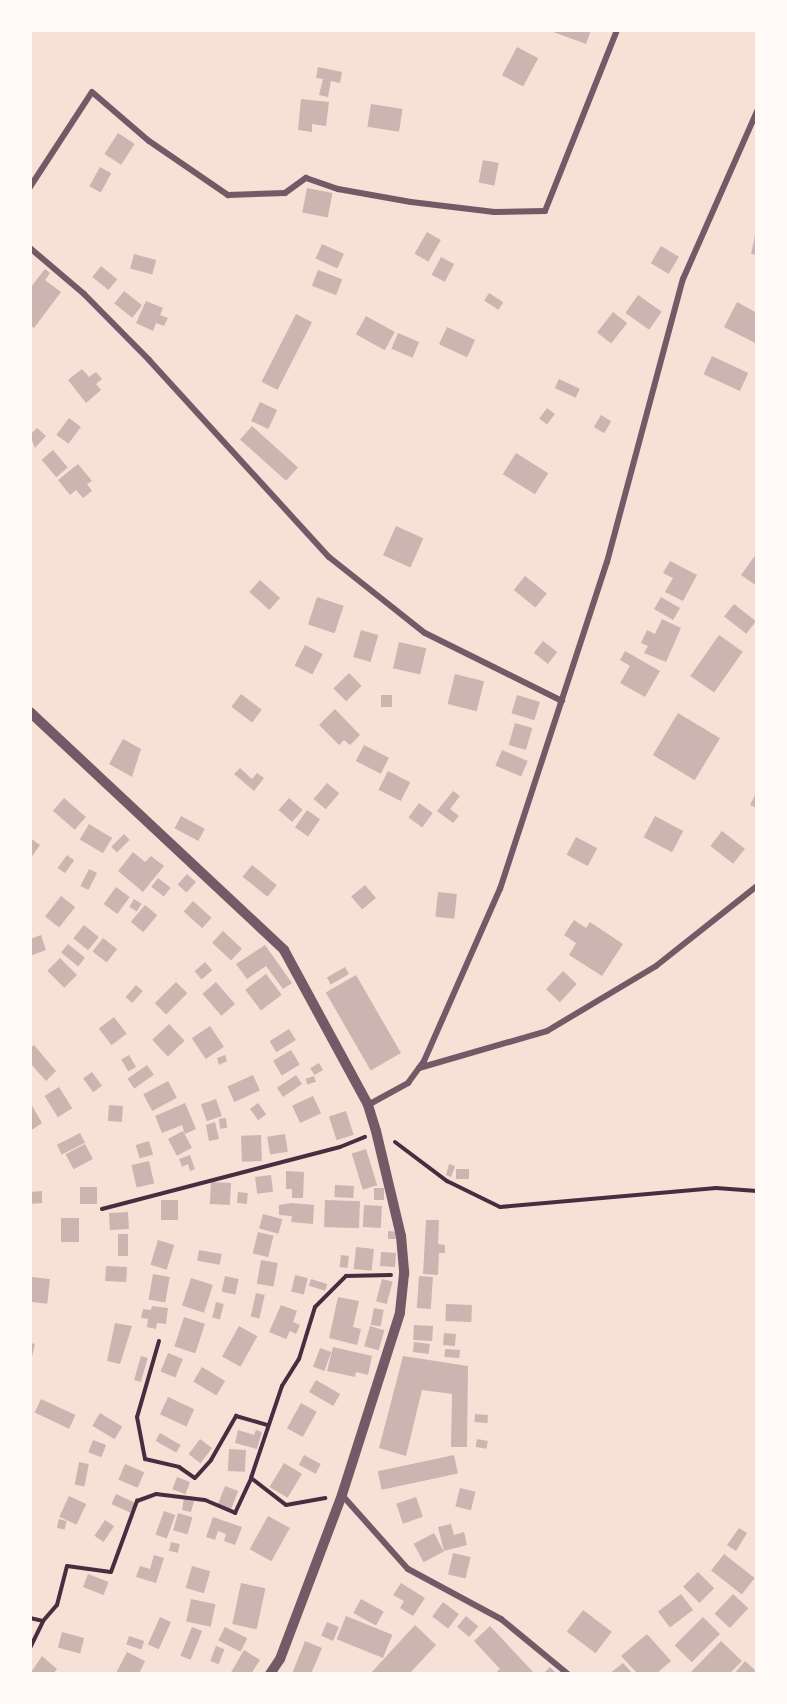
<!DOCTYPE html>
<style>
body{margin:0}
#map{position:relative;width:787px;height:1704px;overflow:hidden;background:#f7e1d7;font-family:"Noto Sans",sans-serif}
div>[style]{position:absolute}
.building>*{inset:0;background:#ccb4b1;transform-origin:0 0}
.path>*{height:4px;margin:-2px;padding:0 2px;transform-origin:2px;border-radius:2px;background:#4a2c40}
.minor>*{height:6px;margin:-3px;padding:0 3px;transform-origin:3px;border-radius:3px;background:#755966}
.tertiary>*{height:10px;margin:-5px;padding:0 5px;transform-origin:5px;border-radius:5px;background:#755966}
span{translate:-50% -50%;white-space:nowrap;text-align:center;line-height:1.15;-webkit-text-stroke:4.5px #fffaf5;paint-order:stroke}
.frame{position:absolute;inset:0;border:32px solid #fffaf5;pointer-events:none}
</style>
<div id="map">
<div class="building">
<i style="clip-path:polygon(548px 30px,591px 30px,586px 44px)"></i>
<i style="left:517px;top:47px;width:24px;height:32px;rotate:28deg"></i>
<i style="clip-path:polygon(318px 67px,342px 72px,340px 83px,331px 81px,328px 97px,319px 95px,323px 79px,316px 78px)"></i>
<i style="clip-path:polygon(301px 99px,329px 102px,326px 126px,312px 124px,312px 132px,298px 130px)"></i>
<i style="left:371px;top:104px;width:32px;height:23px;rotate:9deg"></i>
<i style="left:118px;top:133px;width:20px;height:25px;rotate:33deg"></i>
<i style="left:483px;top:160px;width:16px;height:23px;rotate:11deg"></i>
<i style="left:100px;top:167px;width:13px;height:22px;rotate:29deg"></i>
<i style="left:307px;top:188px;width:26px;height:25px;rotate:11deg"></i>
<i style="clip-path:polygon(756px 231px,757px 231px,757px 255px,751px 254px)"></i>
<i style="left:427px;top:232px;width:16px;height:25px;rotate:30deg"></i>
<i style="left:322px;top:244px;width:24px;height:16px;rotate:24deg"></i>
<i style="left:661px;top:246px;width:21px;height:20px;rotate:31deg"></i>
<i style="left:134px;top:254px;width:23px;height:15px;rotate:15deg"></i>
<i style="left:441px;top:257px;width:15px;height:20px;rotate:28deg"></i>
<i style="left:101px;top:266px;width:21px;height:14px;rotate:39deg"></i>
<i style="clip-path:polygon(45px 269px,50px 273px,45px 280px,61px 292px,34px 328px,30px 325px,30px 288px)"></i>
<i style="left:318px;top:270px;width:26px;height:17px;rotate:21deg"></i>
<i style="left:124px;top:291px;width:23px;height:16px;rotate:38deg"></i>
<i style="left:489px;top:293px;width:17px;height:9px;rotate:33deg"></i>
<i style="left:638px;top:295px;width:29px;height:22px;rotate:35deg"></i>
<i style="clip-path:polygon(146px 301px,163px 308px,160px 315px,168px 318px,164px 326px,156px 323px,153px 331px,136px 323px)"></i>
<i style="clip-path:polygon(737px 302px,757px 313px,757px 344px,724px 327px)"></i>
<i style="left:613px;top:312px;width:18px;height:26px;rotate:38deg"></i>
<i style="left:296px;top:314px;width:18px;height:76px;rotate:27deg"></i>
<i style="left:366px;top:316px;width:33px;height:21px;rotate:29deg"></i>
<i style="left:447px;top:327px;width:31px;height:19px;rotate:25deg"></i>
<i style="left:398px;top:333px;width:23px;height:17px;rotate:23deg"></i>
<i style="left:712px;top:356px;width:40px;height:20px;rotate:25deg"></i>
<i style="clip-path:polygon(82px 369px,89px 377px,96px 372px,102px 379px,96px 384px,101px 390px,86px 403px,68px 380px)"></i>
<i style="left:559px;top:379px;width:23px;height:10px;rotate:25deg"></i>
<i style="left:260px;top:402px;width:19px;height:21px;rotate:25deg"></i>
<i style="left:547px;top:408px;width:10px;height:13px;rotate:37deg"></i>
<i style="left:601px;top:415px;width:12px;height:14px;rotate:31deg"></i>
<i style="left:69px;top:418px;width:15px;height:21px;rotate:37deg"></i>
<i style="left:252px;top:426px;width:62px;height:18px;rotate:42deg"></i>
<i style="clip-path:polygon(37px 428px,46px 436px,35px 448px,30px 435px)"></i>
<i style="left:53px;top:450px;width:23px;height:15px;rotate:50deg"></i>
<i style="left:516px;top:453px;width:38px;height:25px;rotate:32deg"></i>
<i style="clip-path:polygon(78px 464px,92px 481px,87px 484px,92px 491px,83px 498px,76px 490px,70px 495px,58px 480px)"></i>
<i style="left:396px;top:526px;width:30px;height:32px;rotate:24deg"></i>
<i style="clip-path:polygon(757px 553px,757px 586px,741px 575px)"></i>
<i style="clip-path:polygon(670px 561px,697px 575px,683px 601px,665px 592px,673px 578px,663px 573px)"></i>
<i style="left:525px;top:576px;width:28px;height:18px;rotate:39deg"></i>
<i style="left:260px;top:580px;width:27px;height:16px;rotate:42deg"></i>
<i style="left:317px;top:597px;width:28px;height:29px;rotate:18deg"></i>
<i style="left:661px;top:597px;width:22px;height:14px;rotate:30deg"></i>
<i style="left:734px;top:604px;width:28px;height:16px;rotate:38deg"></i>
<i style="clip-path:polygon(662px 619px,681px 628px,666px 662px,644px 653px,648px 646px,641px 643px,647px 630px,655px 634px)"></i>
<i style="left:361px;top:630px;width:18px;height:28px;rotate:16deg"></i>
<i style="left:719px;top:635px;width:29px;height:50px;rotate:35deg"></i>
<i style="left:543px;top:641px;width:18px;height:15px;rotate:38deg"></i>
<i style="left:399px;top:642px;width:28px;height:27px;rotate:13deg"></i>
<i style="left:305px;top:645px;width:20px;height:23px;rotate:27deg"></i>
<i style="clip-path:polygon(625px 651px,660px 671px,645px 697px,620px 683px,630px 666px,620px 660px)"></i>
<i style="left:349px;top:673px;width:18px;height:22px;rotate:45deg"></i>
<i style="left:455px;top:674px;width:30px;height:31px;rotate:14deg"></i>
<i style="left:241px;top:694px;width:26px;height:16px;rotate:37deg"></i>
<i style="left:381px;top:695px;width:11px;height:12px"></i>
<i style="left:517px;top:695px;width:24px;height:19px;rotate:17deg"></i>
<i style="clip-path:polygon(335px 709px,360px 735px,350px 745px,344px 740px,339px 745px,319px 725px)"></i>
<i style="left:678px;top:713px;width:49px;height:49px;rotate:31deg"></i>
<i style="left:515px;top:723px;width:18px;height:23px;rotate:16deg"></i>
<i style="clip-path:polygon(123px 739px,141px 749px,132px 777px,109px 764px)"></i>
<i style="left:364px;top:745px;width:28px;height:18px;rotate:27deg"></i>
<i style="left:502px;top:750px;width:28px;height:17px;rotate:23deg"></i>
<i style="clip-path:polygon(240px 768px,252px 779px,257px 773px,264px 778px,254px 791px,234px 774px)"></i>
<i style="left:388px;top:771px;width:25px;height:21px;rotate:27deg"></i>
<i style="left:327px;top:783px;width:16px;height:21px;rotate:40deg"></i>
<i style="clip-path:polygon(453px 791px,460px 796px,450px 809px,459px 816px,453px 823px,437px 811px)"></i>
<i style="clip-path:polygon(757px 791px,757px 808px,750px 805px)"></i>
<i style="left:64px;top:798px;width:29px;height:17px;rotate:41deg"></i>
<i style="left:289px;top:798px;width:18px;height:16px;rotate:41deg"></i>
<i style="left:419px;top:803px;width:17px;height:18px;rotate:36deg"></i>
<i style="left:307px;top:810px;width:16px;height:21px;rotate:35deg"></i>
<i style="left:181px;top:816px;width:27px;height:14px;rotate:28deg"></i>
<i style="left:655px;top:816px;width:32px;height:24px;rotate:28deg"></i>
<i style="left:89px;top:824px;width:27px;height:18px;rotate:31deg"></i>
<i style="left:722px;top:831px;width:29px;height:19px;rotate:38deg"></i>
<i style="left:124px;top:834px;width:8px;height:18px;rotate:45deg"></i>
<i style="left:576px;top:837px;width:24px;height:20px;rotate:28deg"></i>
<i style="clip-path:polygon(30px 838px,40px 845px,30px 859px)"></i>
<i style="clip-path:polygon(133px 852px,145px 862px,151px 856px,164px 866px,143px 892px,118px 871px)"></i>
<i style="left:67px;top:855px;width:9px;height:16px;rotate:36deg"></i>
<i style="left:252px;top:865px;width:32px;height:15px;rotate:39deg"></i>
<i style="left:89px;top:869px;width:9px;height:19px;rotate:27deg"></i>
<i style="left:187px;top:874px;width:12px;height:14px;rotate:42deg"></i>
<i style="left:158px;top:878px;width:16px;height:11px;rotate:38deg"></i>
<i style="left:365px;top:885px;width:17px;height:18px;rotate:50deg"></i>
<i style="left:116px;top:887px;width:17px;height:21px;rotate:36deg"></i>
<i style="left:438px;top:892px;width:19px;height:25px;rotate:6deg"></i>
<i style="left:61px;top:896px;width:18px;height:26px;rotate:38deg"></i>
<i style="left:134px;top:899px;width:9px;height:9px;rotate:32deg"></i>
<i style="left:193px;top:901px;width:25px;height:14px;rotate:42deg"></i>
<i style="left:145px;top:905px;width:16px;height:22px;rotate:40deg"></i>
<i style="clip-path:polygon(574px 920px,586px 928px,590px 922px,623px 944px,602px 976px,569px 955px,576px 943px,564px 935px)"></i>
<i style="left:84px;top:925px;width:19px;height:17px;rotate:39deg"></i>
<i style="left:223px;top:931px;width:26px;height:16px;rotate:43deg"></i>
<i style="clip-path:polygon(41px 935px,46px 950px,30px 956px,30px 939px)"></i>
<i style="left:103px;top:938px;width:18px;height:17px;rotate:38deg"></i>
<i style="left:68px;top:944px;width:22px;height:11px;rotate:39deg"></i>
<i style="clip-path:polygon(265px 945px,292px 983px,283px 989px,266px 966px,247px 979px,236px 964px)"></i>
<i style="left:60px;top:958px;width:24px;height:18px;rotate:45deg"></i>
<i style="left:205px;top:962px;width:11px;height:14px;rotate:49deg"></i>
<i style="left:345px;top:967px;width:8px;height:21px;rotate:60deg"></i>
<i style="left:563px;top:971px;width:19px;height:25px;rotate:43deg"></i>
<i style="left:266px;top:974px;width:26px;height:26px;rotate:53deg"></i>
<i style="left:356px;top:975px;width:90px;height:35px;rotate:60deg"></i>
<i style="left:176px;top:982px;width:16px;height:30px;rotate:45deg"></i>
<i style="left:216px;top:982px;width:29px;height:18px;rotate:49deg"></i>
<i style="left:136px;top:985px;width:9px;height:16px;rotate:41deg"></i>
<i style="left:114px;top:1017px;width:21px;height:19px;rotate:53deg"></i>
<i style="left:169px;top:1024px;width:23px;height:23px;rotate:47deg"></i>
<i style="left:210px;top:1026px;width:25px;height:22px;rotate:56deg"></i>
<i style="left:289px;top:1029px;width:13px;height:23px;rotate:58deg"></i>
<i style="clip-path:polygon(34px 1045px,56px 1071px,46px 1081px,30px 1063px,30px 1048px)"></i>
<i style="left:291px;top:1050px;width:17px;height:21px;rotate:59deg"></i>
<i style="left:129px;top:1055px;width:14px;height:9px;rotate:60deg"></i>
<i style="clip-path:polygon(225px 1055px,227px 1061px,219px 1065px,217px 1058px)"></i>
<i style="left:319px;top:1063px;width:8px;height:10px;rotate:60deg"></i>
<i style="left:147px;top:1065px;width:12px;height:24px;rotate:55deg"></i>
<i style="left:92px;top:1072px;width:17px;height:11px;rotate:54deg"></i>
<i style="left:253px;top:1075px;width:17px;height:28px;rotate:66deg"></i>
<i style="left:296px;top:1075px;width:11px;height:23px;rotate:56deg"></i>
<i style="left:314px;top:1076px;width:6px;height:9px;rotate:72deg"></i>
<i style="left:168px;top:1081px;width:19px;height:28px;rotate:62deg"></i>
<i style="left:59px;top:1087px;width:25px;height:17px;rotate:58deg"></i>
<i style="left:313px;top:1096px;width:19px;height:23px;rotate:65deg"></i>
<i style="left:216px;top:1099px;width:18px;height:16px;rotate:71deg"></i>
<i style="clip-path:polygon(30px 1102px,42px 1123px,30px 1131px)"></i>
<i style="clip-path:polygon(185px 1103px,196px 1129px,185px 1134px,182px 1125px,162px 1133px,155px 1116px)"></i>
<i style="left:258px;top:1103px;width:14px;height:10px;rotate:54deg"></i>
<i style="left:109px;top:1105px;width:14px;height:16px;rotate:4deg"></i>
<i style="left:346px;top:1111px;width:25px;height:18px;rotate:72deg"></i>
<i style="left:226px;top:1118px;width:10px;height:7px;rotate:84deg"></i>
<i style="clip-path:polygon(215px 1122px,219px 1139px,209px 1141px,206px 1125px)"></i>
<i style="left:183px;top:1131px;width:19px;height:17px;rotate:62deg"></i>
<i style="left:80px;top:1133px;width:11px;height:26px;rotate:63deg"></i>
<i style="left:285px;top:1134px;width:18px;height:18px;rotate:81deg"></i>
<i style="left:261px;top:1135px;width:26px;height:20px;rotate:88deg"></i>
<i style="left:149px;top:1141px;width:14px;height:14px;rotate:73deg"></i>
<i style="left:85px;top:1144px;width:17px;height:22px;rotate:62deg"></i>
<i style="left:366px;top:1149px;width:38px;height:15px;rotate:73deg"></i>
<i style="clip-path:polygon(190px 1155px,195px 1169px,190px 1171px,188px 1164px,182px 1167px,179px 1159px)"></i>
<i style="left:149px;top:1161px;width:23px;height:18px;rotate:77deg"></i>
<i style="clip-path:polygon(449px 1164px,455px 1166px,451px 1177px,446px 1175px)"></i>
<i style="left:456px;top:1169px;width:13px;height:10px"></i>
<i style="clip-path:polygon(286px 1171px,304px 1172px,303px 1198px,292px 1198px,292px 1189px,286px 1189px)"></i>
<i style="left:271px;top:1175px;width:17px;height:16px;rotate:83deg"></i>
<i style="left:211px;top:1182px;width:20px;height:22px;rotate:3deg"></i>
<i style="left:335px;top:1185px;width:19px;height:12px;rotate:3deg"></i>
<i style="left:80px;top:1187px;width:17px;height:17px"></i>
<i style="left:374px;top:1188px;width:10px;height:12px"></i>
<i style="clip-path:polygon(42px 1191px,42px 1203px,30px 1204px,30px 1192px)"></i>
<i style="left:238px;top:1192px;width:10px;height:11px;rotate:6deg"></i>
<i style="left:161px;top:1200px;width:17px;height:20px"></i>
<i style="left:325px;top:1200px;width:35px;height:27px;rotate:2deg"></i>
<i style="clip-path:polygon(292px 1203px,314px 1205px,313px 1224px,291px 1222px,292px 1216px,279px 1215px,279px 1205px)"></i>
<i style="left:364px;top:1205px;width:18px;height:22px;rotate:3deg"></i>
<i style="left:128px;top:1212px;width:17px;height:19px;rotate:87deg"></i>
<i style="left:263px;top:1214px;width:20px;height:15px;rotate:15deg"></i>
<i style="left:61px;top:1218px;width:18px;height:24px"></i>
<i style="clip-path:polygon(426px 1220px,439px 1220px,438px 1244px,445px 1245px,445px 1253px,439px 1253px,438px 1275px,423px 1274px)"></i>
<i style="clip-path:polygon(388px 1231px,398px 1232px,397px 1239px,388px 1239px)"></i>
<i style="left:258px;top:1232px;width:16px;height:22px;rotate:14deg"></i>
<i style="left:118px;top:1234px;width:10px;height:22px"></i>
<i style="left:158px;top:1240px;width:17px;height:26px;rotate:17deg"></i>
<i style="left:356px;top:1247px;width:18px;height:22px;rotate:6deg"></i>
<i style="left:199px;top:1250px;width:23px;height:11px;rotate:10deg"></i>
<i style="left:381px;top:1252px;width:15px;height:14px;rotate:4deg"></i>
<i style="left:341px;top:1255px;width:8px;height:12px;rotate:7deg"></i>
<i style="left:261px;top:1260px;width:17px;height:24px;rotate:10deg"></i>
<i style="left:106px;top:1266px;width:21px;height:15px;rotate:3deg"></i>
<i style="left:153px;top:1274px;width:17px;height:26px;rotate:10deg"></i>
<i style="left:295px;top:1275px;width:13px;height:17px;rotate:13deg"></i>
<i style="left:225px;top:1276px;width:14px;height:16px;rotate:12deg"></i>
<i style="left:419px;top:1276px;width:14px;height:32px;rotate:4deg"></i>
<i style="left:32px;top:1277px;width:18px;height:25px;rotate:6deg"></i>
<i style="left:191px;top:1278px;width:23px;height:29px;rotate:18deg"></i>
<i style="left:311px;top:1279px;width:17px;height:7px;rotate:17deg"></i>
<i style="left:382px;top:1279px;width:11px;height:23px;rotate:15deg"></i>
<i style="left:256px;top:1293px;width:9px;height:24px;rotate:13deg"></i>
<i style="clip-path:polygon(338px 1297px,359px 1301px,353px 1327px,361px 1329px,357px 1345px,329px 1338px)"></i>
<i style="left:216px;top:1302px;width:8px;height:16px;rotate:14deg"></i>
<i style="left:446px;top:1304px;width:26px;height:17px;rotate:2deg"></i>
<i style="clip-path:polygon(281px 1305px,297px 1311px,293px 1322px,300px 1325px,296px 1334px,290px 1331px,286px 1339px,269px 1332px)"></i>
<i style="clip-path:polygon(152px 1306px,168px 1308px,166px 1324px,157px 1323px,156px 1329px,147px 1327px,148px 1319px,141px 1318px,143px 1309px,151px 1310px)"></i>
<i style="left:374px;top:1308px;width:10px;height:17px;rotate:11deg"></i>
<i style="left:184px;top:1317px;width:22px;height:31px;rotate:18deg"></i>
<i style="clip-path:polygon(115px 1323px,132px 1326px,120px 1364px,107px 1361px)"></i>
<i style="left:414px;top:1325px;width:19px;height:15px;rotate:3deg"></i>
<i style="left:239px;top:1326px;width:21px;height:35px;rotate:29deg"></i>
<i style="left:370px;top:1326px;width:15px;height:21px;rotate:16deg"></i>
<i style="left:444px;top:1333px;width:12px;height:12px;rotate:5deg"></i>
<i style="left:414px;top:1342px;width:16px;height:10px;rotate:7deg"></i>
<i style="clip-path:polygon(30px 1343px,35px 1344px,31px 1361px,30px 1361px)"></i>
<i style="clip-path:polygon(333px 1347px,372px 1356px,368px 1375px,356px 1372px,355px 1377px,327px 1371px)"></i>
<i style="left:320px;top:1348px;width:12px;height:20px;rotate:20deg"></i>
<i style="left:445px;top:1349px;width:15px;height:8px;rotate:4deg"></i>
<i style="left:168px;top:1353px;width:16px;height:20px;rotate:22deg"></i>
<i style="left:141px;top:1356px;width:7px;height:25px;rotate:16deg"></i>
<i style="clip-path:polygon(403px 1356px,468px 1366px,467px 1447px,451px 1447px,452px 1394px,422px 1390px,406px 1456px,379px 1448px)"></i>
<i style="left:202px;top:1367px;width:27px;height:17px;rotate:31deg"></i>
<i style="left:316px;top:1380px;width:28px;height:14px;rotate:30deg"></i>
<i style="left:168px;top:1397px;width:29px;height:19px;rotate:25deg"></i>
<i style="left:41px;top:1399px;width:38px;height:15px;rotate:25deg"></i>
<i style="left:301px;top:1403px;width:18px;height:29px;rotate:29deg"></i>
<i style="left:100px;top:1413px;width:26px;height:15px;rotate:31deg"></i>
<i style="left:475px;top:1414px;width:13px;height:8px;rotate:4deg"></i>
<i style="clip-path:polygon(238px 1430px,254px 1435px,256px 1430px,262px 1432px,257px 1449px,235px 1443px)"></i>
<i style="left:160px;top:1433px;width:24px;height:9px;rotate:30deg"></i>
<i style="left:200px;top:1439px;width:15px;height:19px;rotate:37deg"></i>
<i style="left:477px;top:1439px;width:11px;height:8px;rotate:10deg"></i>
<i style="left:93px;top:1440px;width:14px;height:13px;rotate:21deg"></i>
<i style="left:229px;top:1449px;width:17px;height:22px;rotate:3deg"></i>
<i style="left:304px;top:1455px;width:19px;height:11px;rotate:28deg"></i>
<i style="left:454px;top:1455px;width:19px;height:78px;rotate:78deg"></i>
<i style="left:79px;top:1462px;width:10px;height:23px;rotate:11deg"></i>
<i style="left:284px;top:1463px;width:21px;height:28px;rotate:31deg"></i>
<i style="left:125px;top:1464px;width:21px;height:17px;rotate:23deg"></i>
<i style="left:177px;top:1477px;width:14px;height:13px;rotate:21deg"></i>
<i style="left:225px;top:1486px;width:14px;height:19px;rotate:21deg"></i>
<i style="left:460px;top:1488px;width:16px;height:19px;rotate:14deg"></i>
<i style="left:116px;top:1494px;width:21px;height:11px;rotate:25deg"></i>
<i style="left:69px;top:1496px;width:19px;height:23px;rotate:25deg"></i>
<i style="left:416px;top:1497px;width:21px;height:21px;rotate:71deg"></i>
<i style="clip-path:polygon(184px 1498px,194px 1501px,191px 1512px,182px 1510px)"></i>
<i style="left:164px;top:1511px;width:12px;height:25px;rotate:20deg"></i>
<i style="left:178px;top:1513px;width:15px;height:18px;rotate:16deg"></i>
<i style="left:268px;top:1516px;width:25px;height:38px;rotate:29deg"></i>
<i style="clip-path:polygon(213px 1517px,242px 1527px,235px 1545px,224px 1541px,226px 1534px,218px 1531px,215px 1540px,206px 1537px)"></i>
<i style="left:59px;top:1519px;width:8px;height:9px;rotate:14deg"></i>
<i style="left:105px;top:1520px;width:11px;height:19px;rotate:34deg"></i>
<i style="clip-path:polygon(451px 1524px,454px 1535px,464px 1532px,467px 1545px,444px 1551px,438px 1527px)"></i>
<i style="clip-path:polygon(739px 1528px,747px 1533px,736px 1551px,727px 1545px)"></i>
<i style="left:434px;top:1533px;width:21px;height:23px;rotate:62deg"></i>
<i style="left:171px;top:1542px;width:9px;height:9px;rotate:13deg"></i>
<i style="left:453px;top:1553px;width:18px;height:22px;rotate:13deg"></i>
<i style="left:724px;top:1554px;width:39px;height:21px;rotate:38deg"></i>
<i style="clip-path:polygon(154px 1555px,164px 1558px,156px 1583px,136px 1577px,140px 1566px,150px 1569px)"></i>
<i style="left:192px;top:1566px;width:19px;height:23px;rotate:16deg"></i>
<i style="left:698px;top:1572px;width:23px;height:21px;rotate:45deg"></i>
<i style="left:88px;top:1574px;width:22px;height:14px;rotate:21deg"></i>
<i style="left:241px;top:1583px;width:25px;height:42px;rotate:12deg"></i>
<i style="clip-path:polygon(401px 1583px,425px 1598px,413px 1616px,400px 1608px,404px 1601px,393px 1595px)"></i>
<i style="left:681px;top:1594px;width:20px;height:29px;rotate:53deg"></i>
<i style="left:733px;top:1594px;width:21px;height:27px;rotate:43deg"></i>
<i style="left:191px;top:1599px;width:25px;height:23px;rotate:12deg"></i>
<i style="left:361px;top:1599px;width:26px;height:16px;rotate:29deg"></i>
<i style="left:443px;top:1602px;width:20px;height:18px;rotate:37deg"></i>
<i style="left:583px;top:1610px;width:36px;height:27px;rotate:37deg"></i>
<i style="left:346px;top:1616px;width:50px;height:25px;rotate:22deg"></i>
<i style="left:466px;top:1616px;width:16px;height:14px;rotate:40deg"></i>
<i style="left:160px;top:1617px;width:12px;height:30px;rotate:24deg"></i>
<i style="left:703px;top:1617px;width:24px;height:40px;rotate:45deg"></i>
<i style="left:327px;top:1622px;width:13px;height:15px;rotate:23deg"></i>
<i style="clip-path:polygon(415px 1625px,436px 1645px,409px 1674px,370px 1674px)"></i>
<i style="clip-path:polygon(490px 1626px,535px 1674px,494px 1674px,500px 1669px,474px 1641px)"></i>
<i style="left:192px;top:1627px;width:11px;height:31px;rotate:22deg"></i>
<i style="left:225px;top:1627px;width:25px;height:15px;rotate:27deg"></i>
<i style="left:62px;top:1632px;width:23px;height:16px;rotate:15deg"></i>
<i style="clip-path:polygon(647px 1634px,671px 1661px,656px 1674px,638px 1674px,621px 1656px)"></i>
<i style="left:129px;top:1636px;width:16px;height:9px;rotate:18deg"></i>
<i style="clip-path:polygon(305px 1641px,322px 1648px,311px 1674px,292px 1674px)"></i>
<i style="clip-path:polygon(721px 1641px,742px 1661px,729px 1674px,693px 1674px,691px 1672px)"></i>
<i style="left:216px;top:1646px;width:9px;height:16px;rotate:21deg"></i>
<i style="clip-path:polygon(244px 1650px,260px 1660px,251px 1674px,230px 1674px)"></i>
<i style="clip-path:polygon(127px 1652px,145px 1661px,139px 1674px,116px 1673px)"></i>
<i style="clip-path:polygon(42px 1656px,57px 1669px,53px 1674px,30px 1674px)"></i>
<i style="clip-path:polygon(745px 1661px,757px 1672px,757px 1674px,734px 1674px)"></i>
<i style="clip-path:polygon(623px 1663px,633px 1674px,609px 1674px)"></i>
<i style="clip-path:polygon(550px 1667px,557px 1674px,543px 1674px)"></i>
</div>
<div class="path">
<i style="left:395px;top:1142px;width:65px;rotate:36.9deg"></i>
<i style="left:447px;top:1181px;width:59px;rotate:26.1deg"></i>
<i style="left:500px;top:1207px;width:217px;rotate:-5deg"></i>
<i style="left:716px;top:1188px;width:41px;rotate:4.2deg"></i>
<i style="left:102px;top:1209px;width:246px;rotate:-14.6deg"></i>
<i style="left:340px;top:1147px;width:27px;rotate:-22deg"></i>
<i style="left:159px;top:1341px;width:79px;rotate:106.1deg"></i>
<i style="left:137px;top:1417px;width:43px;rotate:79.2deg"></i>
<i style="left:145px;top:1459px;width:35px;rotate:13deg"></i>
<i style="left:179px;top:1467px;width:19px;rotate:35deg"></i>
<i style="left:195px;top:1478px;width:24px;rotate:-48deg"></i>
<i style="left:211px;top:1460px;width:51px;rotate:-60.4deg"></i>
<i style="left:236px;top:1416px;width:33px;rotate:16deg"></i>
<i style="left:251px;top:1478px;width:97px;rotate:-71.4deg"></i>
<i style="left:282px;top:1386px;width:32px;rotate:-58deg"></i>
<i style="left:299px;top:1359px;width:54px;rotate:-72.9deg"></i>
<i style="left:315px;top:1307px;width:44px;rotate:-45deg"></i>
<i style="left:346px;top:1276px;width:45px;rotate:-1.3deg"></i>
<i style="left:30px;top:1618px;width:13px;rotate:13deg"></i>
<i style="left:43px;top:1621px;width:21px;rotate:-49deg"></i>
<i style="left:57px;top:1605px;width:40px;rotate:-75.6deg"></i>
<i style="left:67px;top:1566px;width:44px;rotate:7.8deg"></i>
<i style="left:111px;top:1572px;width:76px;rotate:-69.9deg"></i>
<i style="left:137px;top:1501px;width:20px;rotate:-20deg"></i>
<i style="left:156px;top:1494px;width:49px;rotate:7deg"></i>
<i style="left:205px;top:1500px;width:33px;rotate:23deg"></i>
<i style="left:235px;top:1513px;width:38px;rotate:-65deg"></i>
<i style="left:251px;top:1478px;width:44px;rotate:37.6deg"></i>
<i style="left:286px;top:1505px;width:40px;rotate:-10deg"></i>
<i style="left:30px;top:1648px;width:30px;rotate:-64deg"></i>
</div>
<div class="minor">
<i style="left:30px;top:187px;width:113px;rotate:-56.9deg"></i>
<i style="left:92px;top:92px;width:75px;rotate:40.7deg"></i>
<i style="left:149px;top:141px;width:96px;rotate:34.4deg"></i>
<i style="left:228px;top:195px;width:57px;rotate:-2deg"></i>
<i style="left:285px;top:193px;width:26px;rotate:-36deg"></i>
<i style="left:306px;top:178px;width:34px;rotate:19deg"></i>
<i style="left:338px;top:189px;width:74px;rotate:10.1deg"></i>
<i style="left:411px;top:202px;width:84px;rotate:6.9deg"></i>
<i style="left:494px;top:212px;width:51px;rotate:-1.1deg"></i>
<i style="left:545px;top:211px;width:195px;rotate:-68.3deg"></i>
<i style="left:30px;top:248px;width:71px;rotate:40.4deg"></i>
<i style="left:84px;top:294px;width:93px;rotate:45.4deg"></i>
<i style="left:149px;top:360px;width:267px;rotate:47.6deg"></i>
<i style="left:329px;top:557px;width:122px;rotate:38.4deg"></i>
<i style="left:425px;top:633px;width:153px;rotate:26.4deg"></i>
<i style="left:419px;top:1068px;width:133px;rotate:-16.1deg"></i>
<i style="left:547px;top:1031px;width:127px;rotate:-30.8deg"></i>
<i style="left:656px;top:966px;width:129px;rotate:-38.4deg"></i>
<i style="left:368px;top:1105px;width:46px;rotate:-28.8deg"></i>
<i style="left:408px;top:1083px;width:27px;rotate:-54deg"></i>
<i style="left:424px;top:1061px;width:188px;rotate:-66.2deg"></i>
<i style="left:500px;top:889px;width:344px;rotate:-71.9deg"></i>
<i style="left:607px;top:562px;width:293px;rotate:-75deg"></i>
<i style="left:683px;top:279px;width:184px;rotate:-66.2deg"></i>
<i style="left:342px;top:1495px;width:99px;rotate:48.3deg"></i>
<i style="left:408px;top:1569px;width:106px;rotate:28.3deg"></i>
<i style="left:501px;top:1619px;width:87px;rotate:39.4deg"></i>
</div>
<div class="tertiary">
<i style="left:30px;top:712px;width:348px;rotate:43.1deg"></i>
<i style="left:284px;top:950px;width:176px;rotate:61.5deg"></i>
<i style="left:368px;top:1105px;width:27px;rotate:73deg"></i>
<i style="left:376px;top:1131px;width:108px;rotate:76.6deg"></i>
<i style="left:401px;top:1236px;width:38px;rotate:85deg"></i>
<i style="left:404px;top:1274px;width:39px;rotate:96deg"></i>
<i style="left:400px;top:1313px;width:191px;rotate:107.7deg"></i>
<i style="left:342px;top:1495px;width:175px;rotate:110.7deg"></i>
<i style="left:280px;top:1659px;width:18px;rotate:124deg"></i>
</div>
<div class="frame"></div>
</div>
